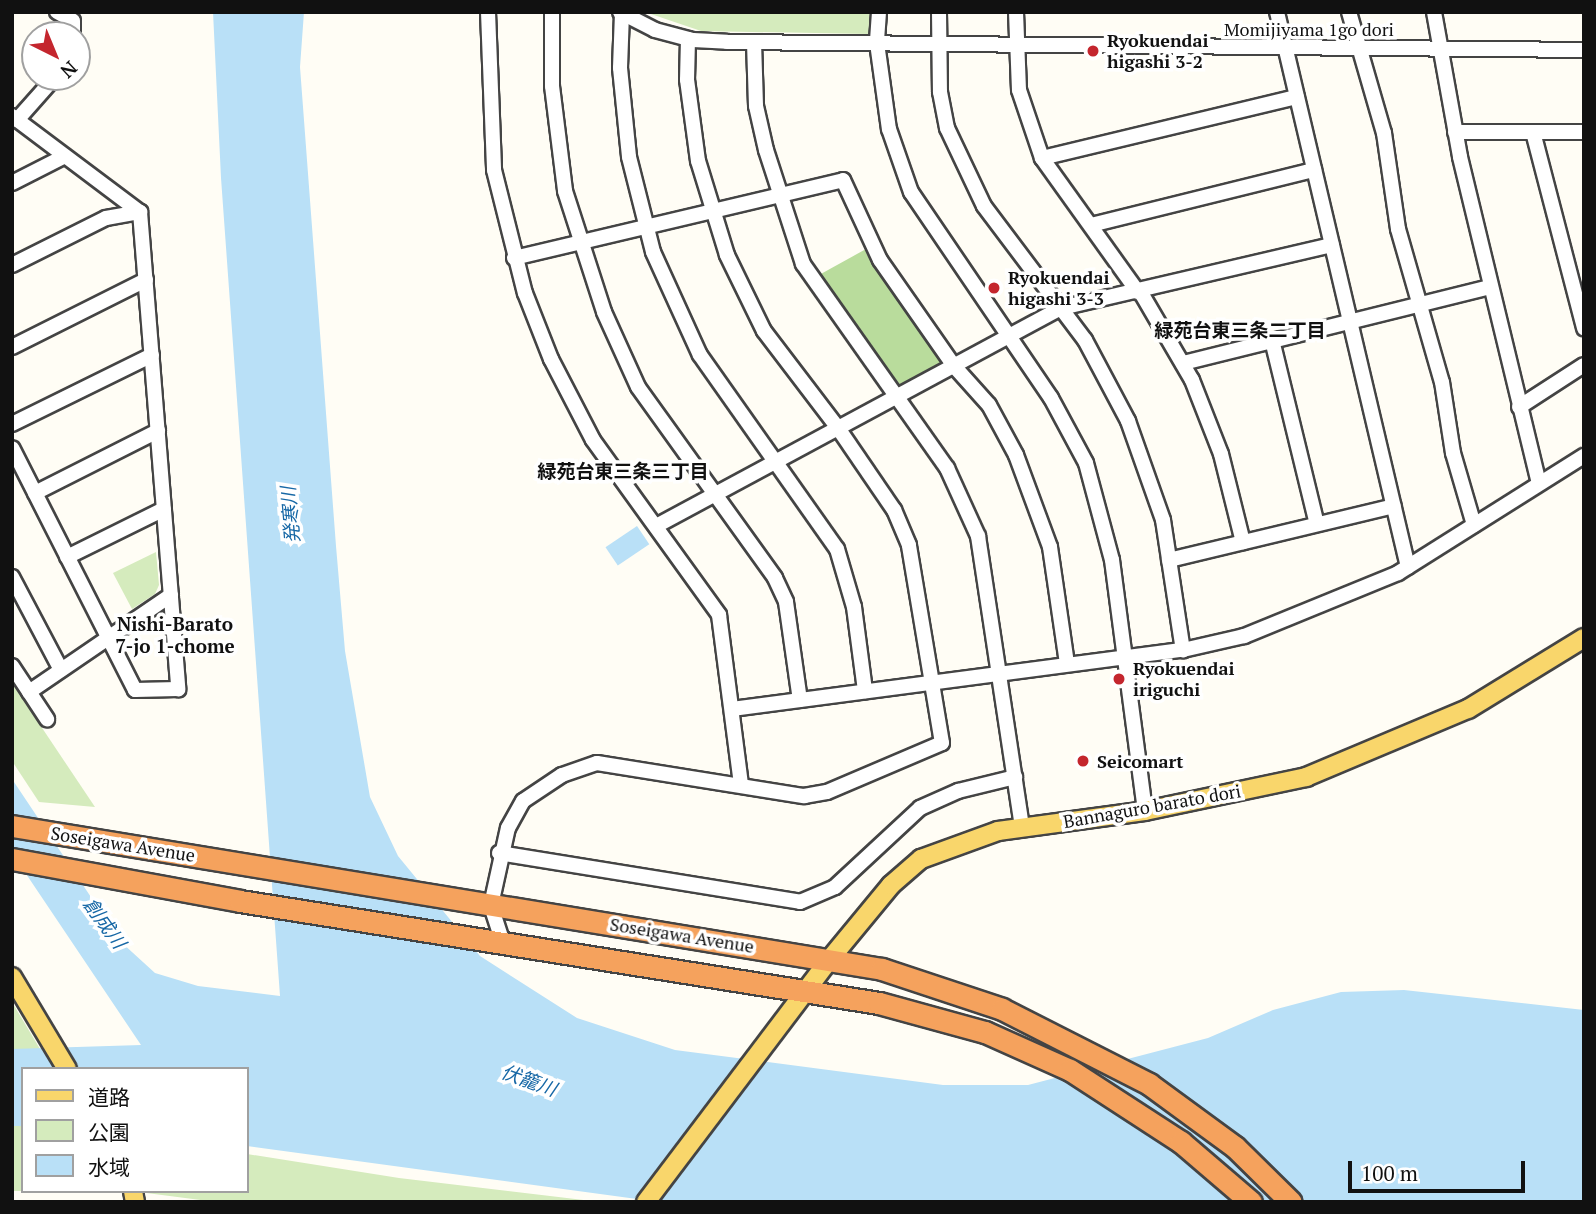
<!DOCTYPE html>
<meta charset="utf-8">
<style>
body{margin:0}
#map{position:relative;width:1596px;height:1214px;overflow:hidden;background:#fffdf5;font-family:"PT Serif","Noto Sans JP",serif}
div>[style]{position:absolute}
.green>*{inset:0;background:#d5ebbd}
.forest>*{inset:0;background:#b9dc9c}
.water>*{inset:0;background:#b9e0f7;transform-origin:0 0}
.roads{filter:drop-shadow(2px 0 #444) drop-shadow(-2px 0 #444) drop-shadow(0 2px #444) drop-shadow(0 -2px #444)}
.minor>*{height:14px;margin:-7px;padding:0 7px;transform-origin:7px;border-radius:7px;background:#fff}
.major>*{height:18px;margin:-9px;padding:0 9px;transform-origin:9px;border-radius:9px;background:#f9d66b}
.highway>*{height:21px;margin:-10.5px;padding:0 10.5px;transform-origin:10.5px;border-radius:10.5px;background:#f5a25d}
.dots>*{width:19px;height:19px;translate:-50% -50%;box-sizing:border-box;border:4px solid #fff;border-radius:50%}
span{translate:-50% -50%;white-space:nowrap;text-align:center;line-height:1.15;-webkit-text-stroke:7px #fff;paint-order:stroke}
.street-label{font-size:18px;color:#111}
.poi-label{font-size:18px;color:#111;font-weight:700}
.left{translate:0 -50%;text-align:left}
.neighbourhood-label{font-size:19px;color:#111;font-weight:700}
.water-label{font-size:19px;color:#1768a6;font-style:italic}
.frame{position:absolute;inset:0;border:14px solid #111;pointer-events:none}
.legend{position:absolute;left:21px;top:1067px;width:228px;height:126px;box-sizing:border-box;background:#fff;border:2px solid #a0a0a0;margin:0;padding:9px 12px;list-style:none;font-size:21px;color:#111}
.legend li{display:flex;align-items:center;gap:14px;height:35px}
.legend b{width:35px;border:2px solid #a0a0a0}
.north{position:absolute;left:21px;top:21px;width:70px;height:70px;box-sizing:border-box;background:#fff;border:2px solid #a0a0a0;border-radius:50%;rotate:137deg;font-size:19px;font-weight:700;line-height:28px;text-align:center;color:#111}
.north::after{content:'';display:block;margin:auto;width:24px;height:32px;background:#c4262e;clip-path:polygon(50% 0,100% 100%,50% 72%,0 100%)}
.scale{position:absolute;left:1348px;top:1161px;width:177px;height:32px;box-sizing:border-box;border:4px solid #111;border-top:0;padding-left:9px;font-size:21px;line-height:24px;white-space:nowrap;color:#111;-webkit-text-stroke:5px #fff;paint-order:stroke}
</style>
<div id="map">
<div class="green">
<i style="clip-path:polygon(645px 12px,870px 12px,869px 34px,701px 31px)"></i>
<i style="clip-path:polygon(156px 552px,159px 585px,155px 594px,132px 609px,113px 573px)"></i>
<i style="clip-path:polygon(12px 683px,95px 807px,39px 802px,12px 761px)"></i>
<i style="clip-path:polygon(12px 1002px,52px 1069px,23px 1069px,23px 1191px,12px 1191px)"></i>
<i style="clip-path:polygon(247px 1154px,399px 1178px,592px 1201px,216px 1202px,131px 1191px,247px 1191px)"></i>
</div>
<div class="forest">
<i style="clip-path:polygon(866px 249px,941px 358px,938px 367px,902px 386px,895px 384px,819px 275px)"></i>
</div>
<div class="water">
<i style="clip-path:polygon(213px 12px,304px 12px,300px 67px,336px 546px,345px 651px,370px 797px,398px 856px,480px 956px,577px 1018px,675px 1050px,943px 1085px,1028px 1085px,1208px 1038px,1273px 1010px,1341px 992px,1404px 990px,1584px 1010px,1584px 1202px,659px 1202px,247px 1146px,247px 1069px,23px 1069px,23px 1126px,12px 1126px,12px 1049px,141px 1045px,12px 853px,12px 779px,121px 942px,155px 973px,198px 986px,280px 996px,221px 178px)"></i>
<i style="left:637px;top:526px;width:22px;height:38px;rotate:56deg"></i>
</div>
<div class="roads">
<div class="minor">
<i style="left:57px;top:12px;width:18px;rotate:29deg"></i>
<i style="left:73px;top:21px;width:14px;rotate:90deg"></i>
<i style="left:488px;top:12px;width:158px;rotate:87.8deg"></i>
<i style="left:494px;top:170px;width:127px;rotate:75.9deg"></i>
<i style="left:525px;top:293px;width:71px;rotate:68.5deg"></i>
<i style="left:551px;top:359px;width:91px;rotate:62.6deg"></i>
<i style="left:593px;top:440px;width:216px;rotate:54.2deg"></i>
<i style="left:719px;top:615px;width:171px;rotate:82.6deg"></i>
<i style="left:552px;top:12px;width:74px;rotate:90deg"></i>
<i style="left:552px;top:86px;width:106px;rotate:82.9deg"></i>
<i style="left:565px;top:191px;width:127px;rotate:72.1deg"></i>
<i style="left:604px;top:312px;width:82px;rotate:65.6deg"></i>
<i style="left:638px;top:387px;width:235px;rotate:54.3deg"></i>
<i style="left:775px;top:578px;width:26px;rotate:65deg"></i>
<i style="left:786px;top:602px;width:99px;rotate:81.9deg"></i>
<i style="left:620px;top:12px;width:39px;rotate:27deg"></i>
<i style="left:655px;top:30px;width:39px;rotate:15deg"></i>
<i style="left:693px;top:40px;width:34px;rotate:3deg"></i>
<i style="left:727px;top:42px;width:857px;rotate:0.53deg"></i>
<i style="left:879px;top:12px;width:31px;rotate:94deg"></i>
<i style="left:877px;top:43px;width:87px;rotate:82.1deg"></i>
<i style="left:889px;top:129px;width:67px;rotate:70.8deg"></i>
<i style="left:911px;top:192px;width:249px;rotate:55.8deg"></i>
<i style="left:1051px;top:398px;width:74px;rotate:61.7deg"></i>
<i style="left:1086px;top:463px;width:100px;rotate:75deg"></i>
<i style="left:1112px;top:560px;width:253px;rotate:82.5deg"></i>
<i style="left:939px;top:12px;width:80px;rotate:89.3deg"></i>
<i style="left:940px;top:92px;width:37px;rotate:79deg"></i>
<i style="left:947px;top:128px;width:86px;rotate:64.6deg"></i>
<i style="left:984px;top:206px;width:168px;rotate:53deg"></i>
<i style="left:1085px;top:340px;width:92px;rotate:62deg"></i>
<i style="left:1128px;top:421px;width:105px;rotate:70.5deg"></i>
<i style="left:1163px;top:520px;width:132px;rotate:81.3deg"></i>
<i style="left:1016px;top:12px;width:78px;rotate:87.8deg"></i>
<i style="left:1019px;top:90px;width:72px;rotate:71.3deg"></i>
<i style="left:1042px;top:158px;width:165px;rotate:54.4deg"></i>
<i style="left:1277px;top:12px;width:570px;rotate:76.72deg"></i>
<i style="left:1349px;top:12px;width:126px;rotate:73.9deg"></i>
<i style="left:1384px;top:133px;width:97px;rotate:81.7deg"></i>
<i style="left:1398px;top:229px;width:159px;rotate:74deg"></i>
<i style="left:1442px;top:382px;width:72px;rotate:81.2deg"></i>
<i style="left:1453px;top:453px;width:75px;rotate:73.7deg"></i>
<i style="left:1434px;top:12px;width:147px;rotate:79.8deg"></i>
<i style="left:1460px;top:157px;width:336px;rotate:76.4deg"></i>
<i style="left:622px;top:13px;width:55px;rotate:92.1deg"></i>
<i style="left:620px;top:68px;width:89px;rotate:84.2deg"></i>
<i style="left:629px;top:157px;width:98px;rotate:75.8deg"></i>
<i style="left:653px;top:252px;width:113px;rotate:65.5deg"></i>
<i style="left:700px;top:355px;width:237px;rotate:54.8deg"></i>
<i style="left:837px;top:549px;width:60px;rotate:73.7deg"></i>
<i style="left:854px;top:607px;width:85px;rotate:82.5deg"></i>
<i style="left:754px;top:42px;width:64px;rotate:88.2deg"></i>
<i style="left:756px;top:106px;width:45px;rotate:77.2deg"></i>
<i style="left:766px;top:150px;width:120px;rotate:72deg"></i>
<i style="left:803px;top:264px;width:250px;rotate:54.8deg"></i>
<i style="left:947px;top:468px;width:75px;rotate:65.5deg"></i>
<i style="left:978px;top:536px;width:295px;rotate:81.4deg"></i>
<i style="left:12px;top:116px;width:160px;rotate:36.9deg"></i>
<i style="left:140px;top:212px;width:479px;rotate:85.4deg"></i>
<i style="left:178px;top:689px;width:43px;rotate:178.7deg"></i>
<i style="left:135px;top:690px;width:271px;rotate:-116.9deg"></i>
<i style="left:17px;top:120px;width:57px;rotate:-48.5deg"></i>
<i style="left:1455px;top:132px;width:129px"></i>
<i style="left:1533px;top:132px;width:203px;rotate:75.4deg"></i>
<i style="left:1042px;top:158px;width:262px;rotate:-13.5deg"></i>
<i style="left:12px;top:183px;width:59px;rotate:-27deg"></i>
<i style="left:1091px;top:225px;width:230px;rotate:-13.9deg"></i>
<i style="left:514px;top:258px;width:338px;rotate:-13.3deg"></i>
<i style="left:843px;top:180px;width:88px;rotate:65.2deg"></i>
<i style="left:880px;top:260px;width:129px;rotate:55.1deg"></i>
<i style="left:954px;top:366px;width:52px;rotate:48.1deg"></i>
<i style="left:989px;top:405px;width:57px;rotate:61.6deg"></i>
<i style="left:1016px;top:455px;width:98px;rotate:69.7deg"></i>
<i style="left:1050px;top:547px;width:117px;rotate:81.7deg"></i>
<i style="left:12px;top:265px;width:105px;rotate:-26.6deg"></i>
<i style="left:106px;top:218px;width:35px;rotate:-10deg"></i>
<i style="left:1140px;top:291px;width:103px;rotate:59.7deg"></i>
<i style="left:1192px;top:380px;width:79px;rotate:68.6deg"></i>
<i style="left:1221px;top:454px;width:91px;rotate:76deg"></i>
<i style="left:1272px;top:340px;width:189px;rotate:76.3deg"></i>
<i style="left:12px;top:347px;width:150px;rotate:-26.6deg"></i>
<i style="left:1183px;top:363px;width:317px;rotate:-13.9deg"></i>
<i style="left:1519px;top:407px;width:77px;rotate:-32.9deg"></i>
<i style="left:12px;top:424px;width:156px;rotate:-26.2deg"></i>
<i style="left:35px;top:493px;width:138px;rotate:-26.8deg"></i>
<i style="left:656px;top:526px;width:460px;rotate:-28.3deg"></i>
<i style="left:1061px;top:308px;width:278px;rotate:-13.1deg"></i>
<i style="left:67px;top:557px;width:108px;rotate:-26.3deg"></i>
<i style="left:1169px;top:560px;width:231px;rotate:-13.5deg"></i>
<i style="left:12px;top:577px;width:105px;rotate:62.2deg"></i>
<i style="left:12px;top:666px;width:64px;rotate:56.6deg"></i>
<i style="left:29px;top:692px;width:172px;rotate:-34.3deg"></i>
<i style="left:732px;top:709px;width:455px;rotate:-7.5deg"></i>
<i style="left:1183px;top:650px;width:63px;rotate:-12.9deg"></i>
<i style="left:1244px;top:636px;width:166px;rotate:-22.2deg"></i>
<i style="left:1398px;top:573px;width:220px;rotate:-32.2deg"></i>
<i style="left:499px;top:853px;width:305px;rotate:9.2deg"></i>
<i style="left:800px;top:902px;width:38px;rotate:-23deg"></i>
<i style="left:835px;top:887px;width:116px;rotate:-42.9deg"></i>
<i style="left:920px;top:808px;width:42px;rotate:-24.1deg"></i>
<i style="left:958px;top:791px;width:59px;rotate:-13.8deg"></i>
<i style="left:503px;top:943px;width:40px;rotate:-108deg"></i>
<i style="left:491px;top:905px;width:79px;rotate:-77.6deg"></i>
<i style="left:508px;top:828px;width:31px;rotate:-61deg"></i>
<i style="left:523px;top:801px;width:47px;rotate:-33.7deg"></i>
<i style="left:562px;top:775px;width:37px;rotate:-19deg"></i>
<i style="left:597px;top:763px;width:210px;rotate:9.1deg"></i>
<i style="left:804px;top:796px;width:23px;rotate:-10deg"></i>
<i style="left:827px;top:792px;width:125px;rotate:-23.1deg"></i>
<i style="left:942px;top:743px;width:201px;rotate:-99.5deg"></i>
<i style="left:909px;top:545px;width:38px;rotate:-113deg"></i>
<i style="left:894px;top:510px;width:99px;rotate:-124.3deg"></i>
<i style="left:838px;top:428px;width:122px;rotate:-127.3deg"></i>
<i style="left:764px;top:331px;width:85px;rotate:-116deg"></i>
<i style="left:727px;top:255px;width:98px;rotate:-107.1deg"></i>
<i style="left:698px;top:161px;width:82px;rotate:-97.7deg"></i>
<i style="left:687px;top:80px;width:41px;rotate:-88.6deg"></i>
</div>
<div class="major">
<i style="left:12px;top:977px;width:107px;rotate:59.1deg"></i>
<i style="left:133px;top:1191px;width:11px;rotate:80deg"></i>
<i style="left:646px;top:1202px;width:305px;rotate:-52.9deg"></i>
<i style="left:830px;top:959px;width:96px;rotate:-50.5deg"></i>
<i style="left:891px;top:885px;width:40px;rotate:-41deg"></i>
<i style="left:921px;top:859px;width:82px;rotate:-20deg"></i>
<i style="left:998px;top:831px;width:148px;rotate:-7.7deg"></i>
<i style="left:1145px;top:811px;width:165px;rotate:-11.9deg"></i>
<i style="left:1306px;top:777px;width:176px;rotate:-22.8deg"></i>
<i style="left:1468px;top:709px;width:136px;rotate:-31.5deg"></i>
</div>
<div class="highway">
<i style="left:12px;top:826px;width:882px;rotate:9.33deg"></i>
<i style="left:882px;top:969px;width:126px;rotate:18.4deg"></i>
<i style="left:1002px;top:1009px;width:165px;rotate:27deg"></i>
<i style="left:1149px;top:1084px;width:107px;rotate:36.2deg"></i>
<i style="left:1235px;top:1147px;width:78px;rotate:44.5deg"></i>
<i style="left:12px;top:859px;width:232px;rotate:10.4deg"></i>
<i style="left:240px;top:901px;width:647px;rotate:9.07deg"></i>
<i style="left:879px;top:1003px;width:110px;rotate:15.3deg"></i>
<i style="left:985px;top:1032px;width:93px;rotate:24.1deg"></i>
<i style="left:1070px;top:1070px;width:132px;rotate:33deg"></i>
<i style="left:1181px;top:1142px;width:92px;rotate:40.6deg"></i>
</div>
</div>
<div class="dots">
<i style="left:1093px;top:51px;background:#c4262e"></i>
<i style="left:994px;top:288px;background:#c4262e"></i>
<i style="left:1119px;top:679px;background:#c4262e"></i>
<i style="left:1083px;top:761px;background:#c4262e"></i>
</div>
<div class="street-label">
<span style="left:1309px;top:29px">Momijiyama 1go dori</span>
<span style="left:1152px;top:806px;rotate:-10deg">Bannaguro barato dori</span>
<span style="left:123px;top:844px;rotate:9deg">Soseigawa Avenue</span>
<span style="left:682px;top:935px;rotate:9deg">Soseigawa Avenue</span>
</div>
<div class="poi-label">
<span class="left" style="left:1107px;top:51px">Ryokuendai<br>higashi 3-2</span>
<span class="left" style="left:1008px;top:288px">Ryokuendai<br>higashi 3-3</span>
<span class="left" style="left:1133px;top:679px">Ryokuendai<br>iriguchi</span>
<span class="left" style="left:1097px;top:761px">Seicomart</span>
</div>
<div class="neighbourhood-label">
<span style="left:1240px;top:330px">緑苑台東三条二丁目</span>
<span style="left:623px;top:471px">緑苑台東三条三丁目</span>
<span style="left:175px;top:635px">Nishi-Barato<br>7-jo 1-chome</span>
</div>
<div class="water-label">
<span style="left:290px;top:515px;rotate:-95deg">発寒川</span>
<span style="left:105px;top:923px;rotate:54deg">創成川</span>
<span style="left:529px;top:1080px;rotate:20deg">伏籠川</span>
</div>
<div class="frame"></div>
<ul class="legend">
<li><b style="height:9px;background:#f9d66b"></b>道路</li>
<li><b style="height:19px;background:#d5ebbd"></b>公園</li>
<li><b style="height:19px;background:#b9e0f7"></b>水域</li>
</ul>
<div class="north">N</div>
<div class="scale">100 m</div>
</div>
